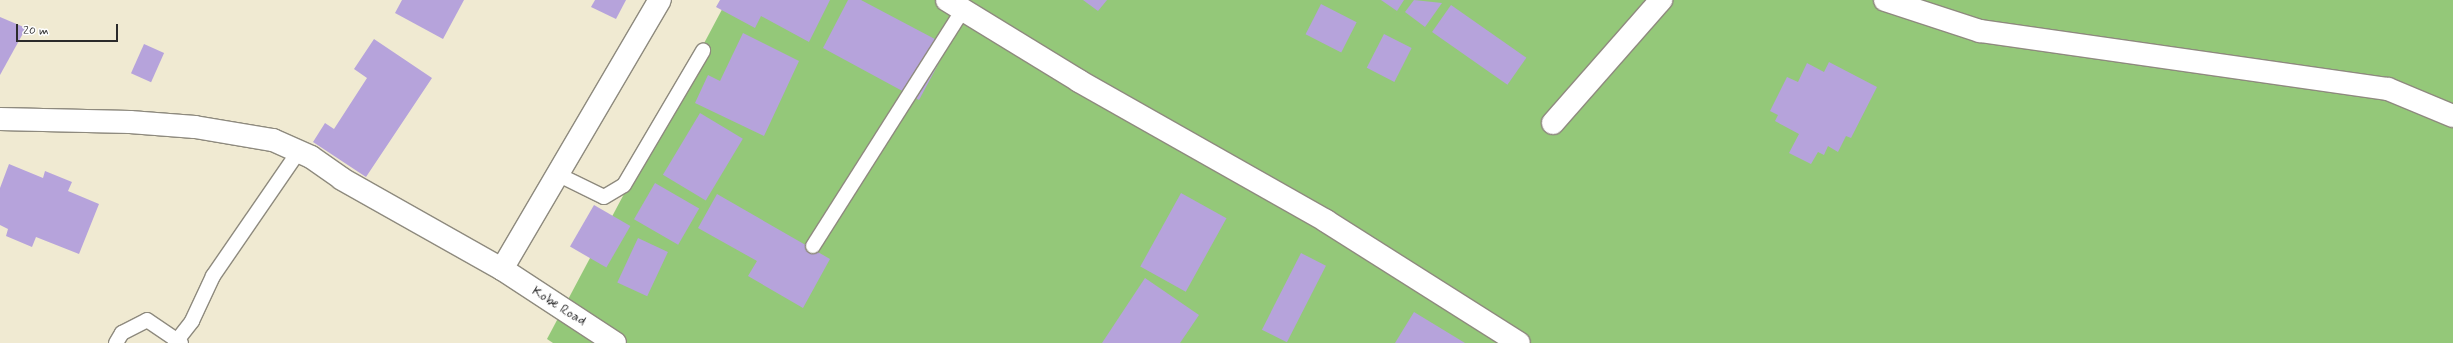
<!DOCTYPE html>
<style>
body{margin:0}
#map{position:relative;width:2453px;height:343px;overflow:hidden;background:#f0ead2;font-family:Mynerve,sans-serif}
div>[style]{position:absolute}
.green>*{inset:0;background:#94c879}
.building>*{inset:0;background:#b6a3db;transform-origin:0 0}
.roads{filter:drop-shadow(1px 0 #8e8a7e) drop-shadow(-1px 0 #8e8a7e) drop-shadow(0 1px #8e8a7e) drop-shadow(0 -1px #8e8a7e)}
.lane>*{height:14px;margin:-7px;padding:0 7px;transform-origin:7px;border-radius:7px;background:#fff}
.street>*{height:22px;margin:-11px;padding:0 11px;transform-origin:11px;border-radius:11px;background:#fff}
span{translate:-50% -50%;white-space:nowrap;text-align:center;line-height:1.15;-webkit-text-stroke:3.5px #fff;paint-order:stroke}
.street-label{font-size:14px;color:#2b2b2b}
.scale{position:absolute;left:16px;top:24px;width:102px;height:18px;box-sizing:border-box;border:2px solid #2b2b2b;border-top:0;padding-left:5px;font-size:12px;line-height:14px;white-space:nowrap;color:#2b2b2b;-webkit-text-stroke:3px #fff;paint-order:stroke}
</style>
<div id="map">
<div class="green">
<i style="clip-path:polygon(727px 0,2453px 0,2453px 343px,553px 343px,547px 339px)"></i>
</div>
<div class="building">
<i style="clip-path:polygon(402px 0,464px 0,443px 39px,395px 13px)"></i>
<i style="clip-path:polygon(595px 0,626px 0,616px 19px,591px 7px)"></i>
<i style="clip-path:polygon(720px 0,830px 0,809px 42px,761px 16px,755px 28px,716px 7px)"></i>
<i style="clip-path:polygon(848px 0,861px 0,948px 46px,919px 100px,823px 48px)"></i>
<i style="clip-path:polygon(1083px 0,1107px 0,1098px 11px)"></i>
<i style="clip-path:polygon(1381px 0,1404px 0,1397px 11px)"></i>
<i style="clip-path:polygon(1414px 0,1442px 3px,1425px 27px,1405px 12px)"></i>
<i style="left:1321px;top:4px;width:40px;height:34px;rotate:27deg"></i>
<i style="left:1451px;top:5px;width:92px;height:33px;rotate:35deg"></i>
<i style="clip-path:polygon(0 17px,26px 28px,0 75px)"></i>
<i style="clip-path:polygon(743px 33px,799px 61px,764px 136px,695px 103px,708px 75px,720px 81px)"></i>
<i style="left:1384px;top:34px;width:31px;height:38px;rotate:27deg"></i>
<i style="clip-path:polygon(374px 39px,432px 78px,366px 177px,313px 142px,325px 123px,334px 129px,367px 78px,354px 69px)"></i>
<i style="left:144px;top:44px;width:22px;height:32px;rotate:24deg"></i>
<i style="clip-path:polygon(1829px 62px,1877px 87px,1851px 138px,1846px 136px,1838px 152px,1828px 146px,1824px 155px,1818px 152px,1811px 164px,1789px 153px,1799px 134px,1775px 121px,1778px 115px,1770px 111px,1787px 77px,1798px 82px,1807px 63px,1824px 72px)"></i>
<i style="left:700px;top:113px;width:50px;height:72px;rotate:31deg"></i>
<i style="clip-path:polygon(9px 164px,43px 178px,45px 171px,72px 182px,68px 191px,99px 204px,79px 254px,36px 237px,32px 247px,6px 236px,8px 229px,0 225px,0 188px)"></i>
<i style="left:655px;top:183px;width:51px;height:42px;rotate:30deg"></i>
<i style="left:1181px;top:193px;width:52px;height:84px;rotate:29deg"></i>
<i style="clip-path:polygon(717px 194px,830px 259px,803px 308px,748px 276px,757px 261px,698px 228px)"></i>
<i style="left:594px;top:205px;width:42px;height:48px;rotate:30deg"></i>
<i style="left:638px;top:238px;width:33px;height:49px;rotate:25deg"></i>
<i style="left:1301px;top:253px;width:28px;height:86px;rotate:27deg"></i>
<i style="clip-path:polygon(1145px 278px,1199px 315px,1180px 343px,1102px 343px)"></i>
<i style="clip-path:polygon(1414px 312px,1465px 343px,1395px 343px)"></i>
</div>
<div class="roads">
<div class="lane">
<i style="left:557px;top:174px;width:52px;rotate:26.1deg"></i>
<i style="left:604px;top:197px;width:23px;rotate:-31deg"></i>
<i style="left:624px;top:185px;width:156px;rotate:-59.5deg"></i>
<i style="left:813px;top:246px;width:280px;rotate:-57.6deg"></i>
<i style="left:116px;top:343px;width:12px;rotate:-59deg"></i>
<i style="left:122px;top:333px;width:28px;rotate:-27deg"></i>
<i style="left:147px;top:320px;width:41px;rotate:34.1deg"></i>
<i style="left:175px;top:343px;width:28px;rotate:-52deg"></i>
<i style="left:192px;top:321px;width:50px;rotate:-65deg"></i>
<i style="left:213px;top:276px;width:152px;rotate:-55.5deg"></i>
</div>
<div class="street">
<i style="left:947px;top:0;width:155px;rotate:31.5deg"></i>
<i style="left:1079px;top:81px;width:284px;rotate:29.5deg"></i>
<i style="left:1326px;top:221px;width:228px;rotate:32.3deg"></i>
<i style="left:1885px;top:0;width:100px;rotate:18.1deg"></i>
<i style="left:1980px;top:31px;width:412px;rotate:8.1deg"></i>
<i style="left:2388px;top:89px;width:70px;rotate:22.6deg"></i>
<i style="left:0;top:119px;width:130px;rotate:1.3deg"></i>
<i style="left:130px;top:122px;width:65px;rotate:4.4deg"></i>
<i style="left:195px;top:127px;width:79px;rotate:9.5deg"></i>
<i style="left:273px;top:140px;width:42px;rotate:24.1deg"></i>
<i style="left:311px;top:157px;width:38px;rotate:35deg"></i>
<i style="left:342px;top:179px;width:184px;rotate:29.4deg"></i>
<i style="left:502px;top:269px;width:312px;rotate:-59.6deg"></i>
<i style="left:1553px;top:123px;width:164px;rotate:-48.7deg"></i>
<i style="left:502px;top:269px;width:135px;rotate:33.2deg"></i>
</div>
</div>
<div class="street-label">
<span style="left:559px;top:306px;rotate:33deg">Kobe Road</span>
</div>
<div class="scale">20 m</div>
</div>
